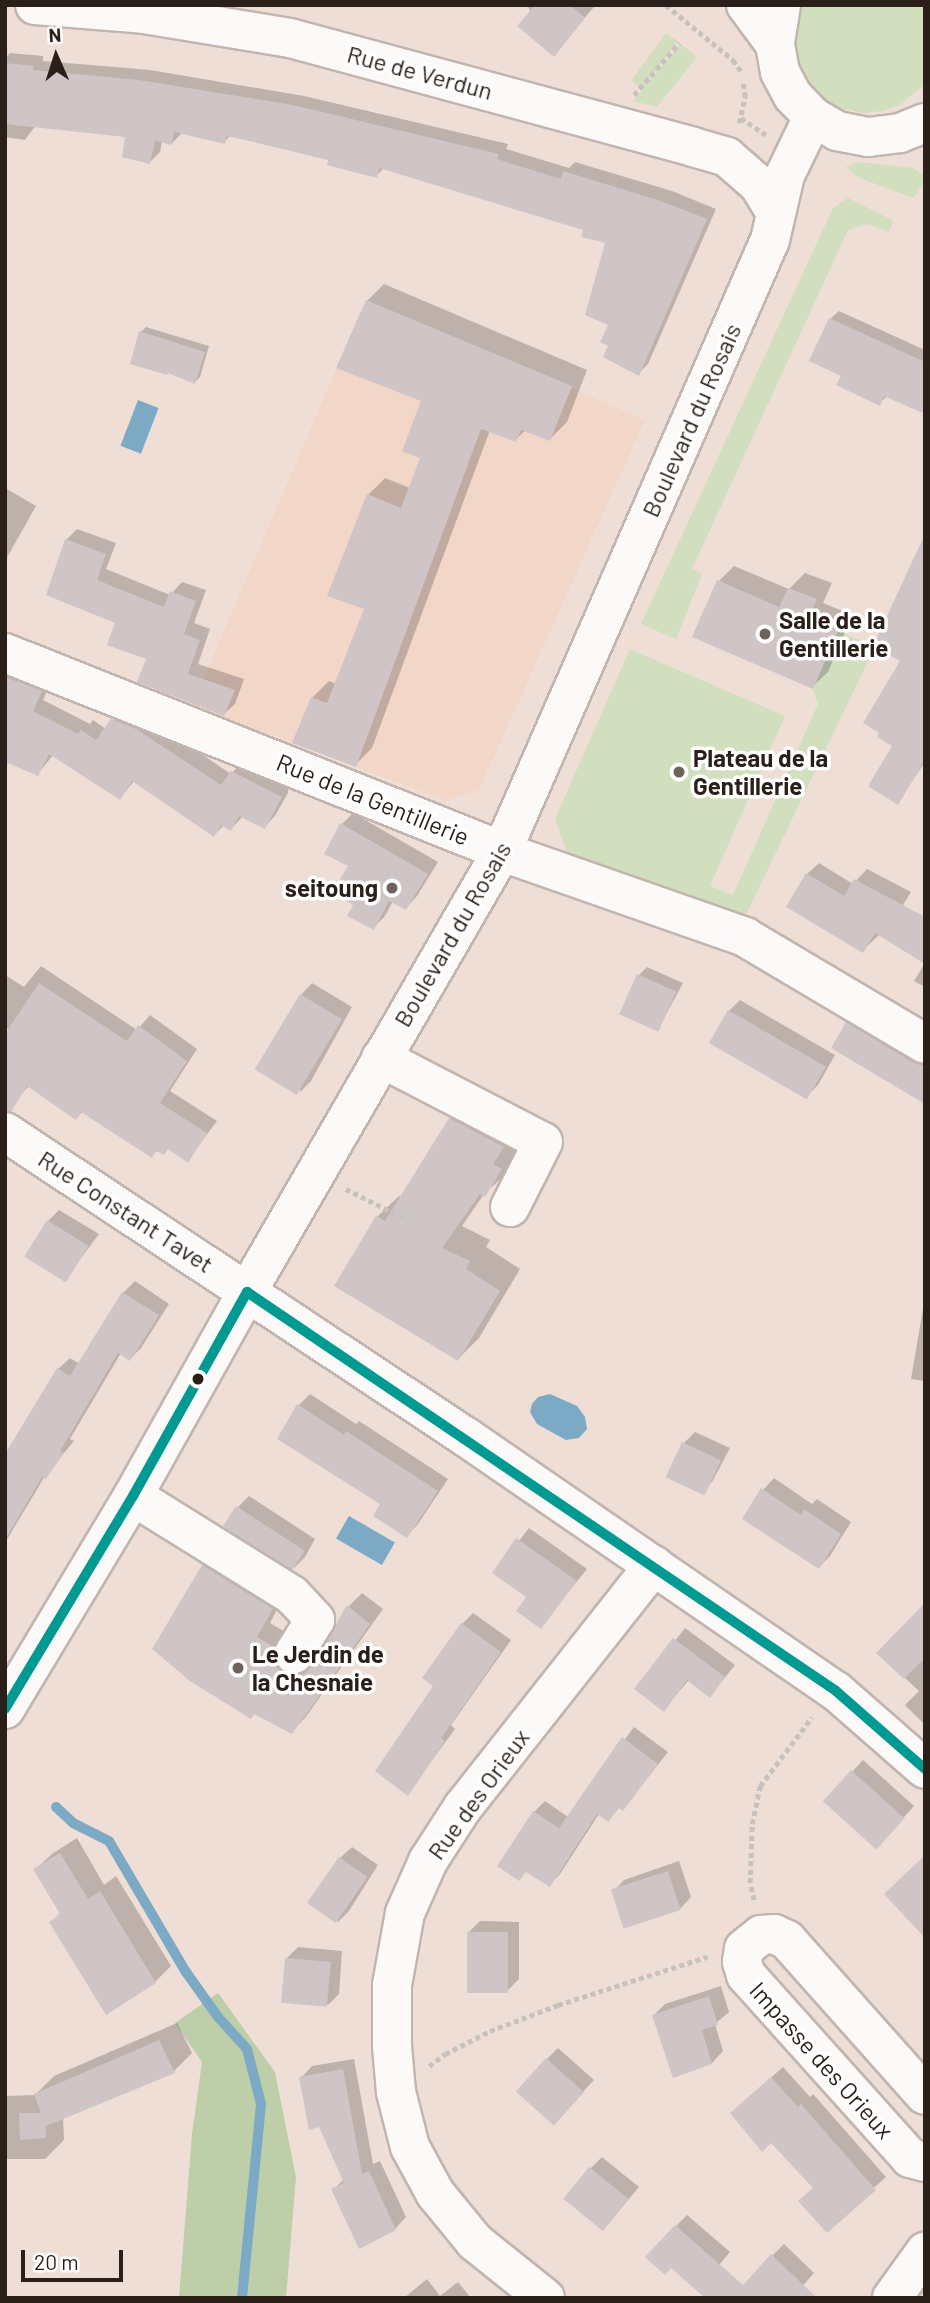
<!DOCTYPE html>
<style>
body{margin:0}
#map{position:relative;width:930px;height:2303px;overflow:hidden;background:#eeded6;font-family:Barlow,sans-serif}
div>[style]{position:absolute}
.built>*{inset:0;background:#f2d6c8}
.green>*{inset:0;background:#d1dfbe;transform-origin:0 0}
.forest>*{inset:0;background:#bdcea9}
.water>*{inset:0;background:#7caac4;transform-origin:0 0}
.shadow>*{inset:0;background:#0003}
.stream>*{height:10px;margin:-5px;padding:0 5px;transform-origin:5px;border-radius:5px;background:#7caac4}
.building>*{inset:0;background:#cfc4c6;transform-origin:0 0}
.path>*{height:4.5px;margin-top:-2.25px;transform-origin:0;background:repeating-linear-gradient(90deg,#c7c2bf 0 5px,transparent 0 8.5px)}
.roads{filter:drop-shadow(2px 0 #c2b5af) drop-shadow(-2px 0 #c2b5af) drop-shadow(0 2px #c2b5af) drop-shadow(0 -2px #c2b5af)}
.minor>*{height:38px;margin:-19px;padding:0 19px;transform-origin:19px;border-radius:19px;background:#fcfaf9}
.major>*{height:38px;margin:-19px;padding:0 19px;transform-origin:19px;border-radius:19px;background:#fcfaf9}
.bus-1>*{height:10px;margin:-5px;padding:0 5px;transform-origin:5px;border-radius:5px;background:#009a93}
.dots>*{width:19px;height:19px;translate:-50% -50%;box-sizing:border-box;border:4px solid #fff;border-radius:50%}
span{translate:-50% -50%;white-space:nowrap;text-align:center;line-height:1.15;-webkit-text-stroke:7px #fff;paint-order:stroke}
.street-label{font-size:24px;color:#2b1f1a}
.poi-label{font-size:24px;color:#2b1f1a;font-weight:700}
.left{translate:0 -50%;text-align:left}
.right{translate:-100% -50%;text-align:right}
.frame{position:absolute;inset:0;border:7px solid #2b1f1a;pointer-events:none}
.north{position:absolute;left:21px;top:21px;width:70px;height:70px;-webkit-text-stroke:5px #fff;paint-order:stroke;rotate:357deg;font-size:19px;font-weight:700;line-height:28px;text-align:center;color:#2b1f1a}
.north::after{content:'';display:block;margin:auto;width:24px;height:32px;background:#2b1f1a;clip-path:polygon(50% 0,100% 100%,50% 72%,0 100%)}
.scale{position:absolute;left:21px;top:2250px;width:102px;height:32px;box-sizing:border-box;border:4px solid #2b1f1a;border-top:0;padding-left:9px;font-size:21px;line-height:24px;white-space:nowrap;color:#2b1f1a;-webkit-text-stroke:5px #fff;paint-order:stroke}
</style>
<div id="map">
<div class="built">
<i style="clip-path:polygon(366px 300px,645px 420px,480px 788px,447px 801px,192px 705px)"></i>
</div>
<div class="green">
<i style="clip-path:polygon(803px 5px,925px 5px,925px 84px,900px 105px,882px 111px,863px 113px,844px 109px,827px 101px,801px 73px,795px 55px,794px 36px)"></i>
<i style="left:666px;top:33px;width:14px;height:59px;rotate:36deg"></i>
<i style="clip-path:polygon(681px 44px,697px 57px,657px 107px,633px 101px)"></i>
<i style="clip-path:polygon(858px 162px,913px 168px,925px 176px,925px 182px,913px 198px,857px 177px,846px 167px)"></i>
<i style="clip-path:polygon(848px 198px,890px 219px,893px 222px,889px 232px,867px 224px,848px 230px,692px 569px,702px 574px,676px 639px,641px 624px,833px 208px)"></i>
<i style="clip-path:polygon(838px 631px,875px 647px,743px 921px,568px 855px,555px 819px,630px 649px,785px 716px,710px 886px,733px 895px,818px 704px,813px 689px)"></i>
</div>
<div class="forest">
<i style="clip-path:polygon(218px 1993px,275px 2072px,296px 2177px,286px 2298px,179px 2298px,192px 2134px,202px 2062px,175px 2023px)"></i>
</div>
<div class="water">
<i style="left:138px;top:400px;width:22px;height:49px;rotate:21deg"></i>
<i style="clip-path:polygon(550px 1394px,577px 1406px,585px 1417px,587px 1429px,579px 1438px,566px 1440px,537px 1424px,530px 1412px,532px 1404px,538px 1397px)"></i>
<i style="left:349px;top:1516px;width:53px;height:26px;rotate:30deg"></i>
</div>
<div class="shadow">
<i style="clip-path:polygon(527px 5px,591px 5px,594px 7px,554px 54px)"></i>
<i style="clip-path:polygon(10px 53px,43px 56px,43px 61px,150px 70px,304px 96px,508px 144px,506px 149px,569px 168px,575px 162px,672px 191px,716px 209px,648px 364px,638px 374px,610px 345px,608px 241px,585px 229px,384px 168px,376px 176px,331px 159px,231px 135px,224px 142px,182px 133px,172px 143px,162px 141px,160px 152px,150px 162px,127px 136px,36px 125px,25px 140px,5px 137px,5px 58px)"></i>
<i style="clip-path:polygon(384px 284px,587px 370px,567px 422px,550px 439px,526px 430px,515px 440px,490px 430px,372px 748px,355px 765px,312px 698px,329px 681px,336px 684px,366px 608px,368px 495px,385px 478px,410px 488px,422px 457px,423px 400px,367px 301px)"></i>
<i style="clip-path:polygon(839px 311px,925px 350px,925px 412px,888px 395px,880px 403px,844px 375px,830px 319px)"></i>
<i style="clip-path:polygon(146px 327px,209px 346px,200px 377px,195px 382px,169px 371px,141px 332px)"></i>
<i style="clip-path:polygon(5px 488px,36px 506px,5px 561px)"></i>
<i style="clip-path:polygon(77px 529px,116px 543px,106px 569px,170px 595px,182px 582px,206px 590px,194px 623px,210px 629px,198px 664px,244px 679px,235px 704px,224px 714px,148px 658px,117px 622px,66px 540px)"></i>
<i style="clip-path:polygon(925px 538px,925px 762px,898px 802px,894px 746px,903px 661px)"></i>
<i style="clip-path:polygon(734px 566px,789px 589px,805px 573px,832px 583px,823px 603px,852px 615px,828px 672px,812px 687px,719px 581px)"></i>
<i style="clip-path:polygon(5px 661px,52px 680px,43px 700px,90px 724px,93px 720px,106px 729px,123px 709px,148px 718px,231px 774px,244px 760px,288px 783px,288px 793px,275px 816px,264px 827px,243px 816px,231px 829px,224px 825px,214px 835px,135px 780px,120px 798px,53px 755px,38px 774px,5px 761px)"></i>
<i style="clip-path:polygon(353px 813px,438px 862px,417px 896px,406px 908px,393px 901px,385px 916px,373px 928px,356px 905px,342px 824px)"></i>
<i style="clip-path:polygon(819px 863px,853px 884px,867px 869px,911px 892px,892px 923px,863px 950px,807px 874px)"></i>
<i style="clip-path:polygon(925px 963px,925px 987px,914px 981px)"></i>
<i style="clip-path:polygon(41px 966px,137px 1030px,150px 1015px,197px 1049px,170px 1091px,217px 1121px,188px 1160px,169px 1148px,158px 1150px,152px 1155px,118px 1077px,76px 1118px,29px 1086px,18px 1098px,10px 1030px,5px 1027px,5px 975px,24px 987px)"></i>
<i style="clip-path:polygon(647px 967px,683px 983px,663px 1020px,654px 1028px,639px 975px)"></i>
<i style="clip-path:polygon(312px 983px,352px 1007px,311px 1081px,300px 1092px,301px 995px)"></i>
<i style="clip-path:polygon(740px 1000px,835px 1055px,818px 1085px,807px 1096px,729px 1011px)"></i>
<i style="clip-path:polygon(858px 1013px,925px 1051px,925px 1102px,847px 1024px)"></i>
<i style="clip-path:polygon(471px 1097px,522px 1147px,506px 1174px,484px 1194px,462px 1226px,490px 1240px,486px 1247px,520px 1269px,479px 1338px,458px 1359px,377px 1217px,399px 1196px,402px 1198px,450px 1119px)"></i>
<i style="clip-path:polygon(59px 1210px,99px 1234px,64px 1281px,48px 1221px)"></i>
<i style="clip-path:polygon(135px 1281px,169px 1304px,141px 1348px,130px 1359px,121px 1353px,70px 1439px,74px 1441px,45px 1476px,5px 1543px,5px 1460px,58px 1369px,70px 1358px,80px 1364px,123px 1293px)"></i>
<i style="clip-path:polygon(925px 1297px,925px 1381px,911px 1379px)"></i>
<i style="clip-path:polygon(310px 1394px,356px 1424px,359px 1421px,448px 1479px,418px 1524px,407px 1536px,299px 1405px)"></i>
<i style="clip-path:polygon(695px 1432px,730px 1448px,712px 1482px,700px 1493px,684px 1443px)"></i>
<i style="clip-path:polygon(774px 1478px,812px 1504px,817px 1499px,851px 1522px,830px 1556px,819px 1567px,763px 1490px)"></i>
<i style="clip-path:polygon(249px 1496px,315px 1539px,305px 1557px,294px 1568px,238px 1507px)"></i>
<i style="clip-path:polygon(529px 1528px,587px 1569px,541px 1626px,529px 1597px,494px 1573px)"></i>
<i style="clip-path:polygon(217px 1552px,285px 1594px,270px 1623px,287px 1633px,309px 1663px,317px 1661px,349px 1606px,362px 1593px,383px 1609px,305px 1718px,291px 1732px,277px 1723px,275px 1725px,154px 1649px,203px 1566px)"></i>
<i style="clip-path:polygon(925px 1605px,925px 1725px,905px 1705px,919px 1691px,878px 1653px)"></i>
<i style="clip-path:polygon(473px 1613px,511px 1640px,451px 1725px,455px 1729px,408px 1793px,435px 1685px,462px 1624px)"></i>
<i style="clip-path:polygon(685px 1628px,735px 1665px,710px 1696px,689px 1680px,664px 1709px,637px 1689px)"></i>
<i style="clip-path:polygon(634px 1727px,668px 1752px,623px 1809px,620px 1807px,608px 1820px,599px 1814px,560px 1874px,549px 1885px,534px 1812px,545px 1801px,568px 1817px)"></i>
<i style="clip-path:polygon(863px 1760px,914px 1806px,887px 1836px,825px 1801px)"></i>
<i style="clip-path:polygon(77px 1838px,104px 1885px,116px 1876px,171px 1966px,155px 1982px,52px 1922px,61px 1912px,35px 1870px,52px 1854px)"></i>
<i style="clip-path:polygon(352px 1847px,378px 1865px,349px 1911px,338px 1922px,311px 1903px,340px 1858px)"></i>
<i style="clip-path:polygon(679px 1861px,691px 1897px,680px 1909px,613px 1892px,624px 1880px)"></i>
<i style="clip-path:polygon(480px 1921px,519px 1922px,519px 1979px,508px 1990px,468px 1933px)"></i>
<i style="clip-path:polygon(298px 1947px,342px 1951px,339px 1994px,328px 2005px,286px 1959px)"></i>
<i style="clip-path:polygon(721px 1986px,729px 2012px,715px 2024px,723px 2051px,712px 2063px,654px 2015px,665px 2004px)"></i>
<i style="clip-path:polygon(177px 2023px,192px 2053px,174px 2071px,63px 2117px,64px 2140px,45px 2159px,5px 2159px,5px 2096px,35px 2095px,54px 2076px)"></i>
<i style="clip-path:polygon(558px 2048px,594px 2080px,566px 2110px,547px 2059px)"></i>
<i style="clip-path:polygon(354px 2059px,373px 2164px,380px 2161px,406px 2217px,395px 2229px,334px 2189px,344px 2179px,301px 2078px,312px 2066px)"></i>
<i style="clip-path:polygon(783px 2067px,810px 2097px,813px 2094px,886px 2177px,827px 2230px,815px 2187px,743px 2102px)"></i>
<i style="clip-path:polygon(602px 2157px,639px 2187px,604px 2229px,590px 2169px)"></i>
<i style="clip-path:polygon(687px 2215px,730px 2252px,709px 2277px,676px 2226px)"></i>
<i style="clip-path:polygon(784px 2244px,814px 2273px,792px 2298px,772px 2256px)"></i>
<i style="clip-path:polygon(427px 2279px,440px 2296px,458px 2282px,471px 2298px,404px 2298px)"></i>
</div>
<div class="stream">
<i style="left:56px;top:1807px;width:23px;rotate:43deg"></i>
<i style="left:73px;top:1823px;width:40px;rotate:26.6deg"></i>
<i style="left:109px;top:1841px;width:152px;rotate:59.6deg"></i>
<i style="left:186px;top:1972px;width:55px;rotate:54.6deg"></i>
<i style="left:218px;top:2017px;width:43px;rotate:47.8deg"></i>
<i style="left:247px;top:2049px;width:57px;rotate:75.7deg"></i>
<i style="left:261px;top:2104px;width:195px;rotate:95.6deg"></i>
</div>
<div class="building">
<i style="clip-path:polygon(535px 5px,570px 5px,585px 18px,554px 57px,517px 26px)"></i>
<i style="clip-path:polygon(5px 63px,34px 66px,33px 70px,139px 80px,293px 105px,499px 154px,497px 159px,561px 179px,563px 171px,661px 201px,707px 219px,639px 376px,603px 357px,608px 346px,600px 342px,608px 325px,585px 315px,605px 243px,581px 237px,583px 230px,379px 168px,377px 178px,327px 165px,328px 160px,241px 139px,226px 136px,225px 144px,174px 132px,172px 145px,155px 141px,150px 164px,122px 157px,125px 137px,5px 124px)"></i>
<i style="clip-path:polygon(366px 300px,572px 386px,550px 441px,521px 430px,516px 442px,481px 429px,356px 767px,292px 743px,311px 697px,327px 703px,364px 609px,327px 596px,367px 494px,401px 508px,420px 458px,402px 451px,421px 401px,336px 368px)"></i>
<i style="clip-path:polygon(829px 318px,925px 362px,925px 414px,884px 396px,880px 406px,836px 385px,841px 376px,809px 361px)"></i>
<i style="clip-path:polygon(139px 331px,205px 352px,195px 384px,168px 373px,167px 375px,130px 364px)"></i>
<i style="clip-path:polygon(925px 534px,925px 760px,898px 805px,868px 786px,892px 746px,877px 737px,879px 733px,863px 723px,900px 661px,873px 646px)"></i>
<i style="clip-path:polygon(65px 539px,106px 554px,97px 580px,164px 607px,170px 591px,196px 601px,184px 634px,200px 640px,188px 674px,235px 690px,224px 716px,137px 682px,146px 659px,107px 645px,115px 623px,46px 595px)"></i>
<i style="clip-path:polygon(717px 580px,779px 607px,788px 588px,817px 599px,808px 618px,838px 631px,813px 689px,692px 637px)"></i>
<i style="clip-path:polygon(5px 677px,42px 691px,33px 711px,78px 734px,81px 730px,96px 740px,111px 719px,136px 729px,221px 785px,231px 771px,282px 797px,265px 829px,239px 816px,231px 831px,221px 825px,214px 837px,132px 781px,120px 800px,49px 754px,38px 776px,8px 763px,5px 770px)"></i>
<i style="clip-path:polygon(340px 823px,428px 874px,406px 910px,389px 901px,374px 930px,347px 916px,353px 905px,332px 892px,348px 866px,324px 854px)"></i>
<i style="clip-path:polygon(806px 873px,844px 896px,854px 879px,925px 917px,925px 964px,875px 933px,863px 953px,786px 907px)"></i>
<i style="left:637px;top:974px;width:43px;height:44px;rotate:24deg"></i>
<i style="clip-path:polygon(39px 983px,127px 1041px,138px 1025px,187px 1061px,160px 1103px,207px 1133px,188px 1163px,168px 1149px,164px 1155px,156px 1151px,152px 1158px,81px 1112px,76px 1120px,27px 1086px,11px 1112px,5px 1110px,5px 1034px)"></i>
<i style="left:300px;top:994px;width:49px;height:88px;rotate:31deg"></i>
<i style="left:728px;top:1010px;width:113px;height:38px;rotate:30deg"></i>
<i style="clip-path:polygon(846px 1022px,914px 1063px,925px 1066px,925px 1104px,831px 1048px)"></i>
<i style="clip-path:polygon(449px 1118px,504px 1147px,493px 1164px,502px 1169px,485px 1197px,480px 1194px,442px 1248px,470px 1261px,466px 1269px,500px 1291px,458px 1361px,334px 1286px,376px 1216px,385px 1221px)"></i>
<i style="left:47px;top:1220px;width:49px;height:43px;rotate:32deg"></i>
<i style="clip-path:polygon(122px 1292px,159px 1315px,130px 1361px,118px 1353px,60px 1451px,64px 1453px,46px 1479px,42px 1477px,5px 1540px,5px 1454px,57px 1368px,70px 1376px)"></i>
<i style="clip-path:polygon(297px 1404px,344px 1435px,346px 1431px,438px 1491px,407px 1538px,373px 1516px,380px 1504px,277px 1439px)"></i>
<i style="left:682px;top:1442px;width:43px;height:39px;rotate:25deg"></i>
<i style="clip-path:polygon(761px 1488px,801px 1515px,804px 1509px,841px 1534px,819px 1569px,742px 1519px)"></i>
<i style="left:236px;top:1506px;width:82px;height:24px;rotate:33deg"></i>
<i style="clip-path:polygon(516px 1538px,577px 1581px,541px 1629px,516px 1611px,526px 1597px,492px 1573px)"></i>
<i style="clip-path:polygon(202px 1565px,273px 1609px,257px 1637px,274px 1647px,274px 1664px,283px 1673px,294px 1676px,304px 1674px,312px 1666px,347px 1605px,370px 1624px,292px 1734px,254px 1714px,251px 1719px,190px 1681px,152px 1649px)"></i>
<i style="clip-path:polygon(925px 1603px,925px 1658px,904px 1679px,876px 1653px)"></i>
<i style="clip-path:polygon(461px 1623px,501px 1652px,441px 1738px,445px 1741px,408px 1796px,375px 1771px,433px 1686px,422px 1678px)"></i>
<i style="clip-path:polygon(673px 1638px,725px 1677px,710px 1698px,687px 1680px,664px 1712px,634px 1689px)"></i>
<i style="clip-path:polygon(622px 1737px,658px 1764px,623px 1811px,619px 1808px,608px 1822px,597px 1814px,550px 1887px,526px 1872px,519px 1881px,497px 1866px,533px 1811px,559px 1828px)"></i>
<i style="left:851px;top:1770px;width:72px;height:42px;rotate:42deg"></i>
<i style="clip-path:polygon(60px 1853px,88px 1899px,100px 1891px,156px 1983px,106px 2015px,49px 1922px,60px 1914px,33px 1869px)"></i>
<i style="clip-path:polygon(925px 1855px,925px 1938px,884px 1894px)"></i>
<i style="left:339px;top:1857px;width:35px;height:56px;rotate:35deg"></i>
<i style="left:668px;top:1871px;width:41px;height:60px;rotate:72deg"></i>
<i style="left:467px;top:1932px;width:41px;height:61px"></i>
<i style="left:285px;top:1958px;width:46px;height:45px;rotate:5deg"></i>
<i style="clip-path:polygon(709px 1996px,718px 2025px,702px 2030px,712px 2064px,673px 2078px,652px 2015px)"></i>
<i style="clip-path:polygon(159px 2040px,175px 2073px,46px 2126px,46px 2138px,20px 2140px,19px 2113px,41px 2113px,34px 2094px)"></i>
<i style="left:546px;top:2058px;width:51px;height:45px;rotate:42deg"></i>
<i style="clip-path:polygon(343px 2069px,362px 2174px,369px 2171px,396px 2230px,359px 2249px,331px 2189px,344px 2183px,319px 2127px,309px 2130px,299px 2077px)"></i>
<i style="clip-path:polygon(771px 2077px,798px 2107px,801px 2104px,876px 2190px,827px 2233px,798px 2201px,813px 2188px,771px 2143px,762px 2152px,730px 2113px)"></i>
<i style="left:589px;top:2167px;width:51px;height:41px;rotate:39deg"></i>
<i style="clip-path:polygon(675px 2225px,743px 2285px,771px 2254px,817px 2298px,705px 2298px,671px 2268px,665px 2275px,645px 2257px)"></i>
</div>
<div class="path">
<i style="left:666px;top:5px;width:87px;rotate:39.4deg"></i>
<i style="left:733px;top:60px;width:14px;rotate:54deg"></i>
<i style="left:634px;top:95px;width:69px;rotate:-49.1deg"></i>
<i style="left:741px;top:118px;width:30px;rotate:34deg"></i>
<i style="left:739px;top:123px;width:27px;rotate:-77deg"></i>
<i style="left:745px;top:97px;width:14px;rotate:-98deg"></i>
<i style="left:346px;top:1189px;width:69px;rotate:26.6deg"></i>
<i style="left:754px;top:1900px;width:17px;rotate:-103deg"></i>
<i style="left:750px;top:1883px;width:59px;rotate:-88.1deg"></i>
<i style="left:752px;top:1824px;width:39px;rotate:-78deg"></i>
<i style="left:760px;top:1786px;width:86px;rotate:-53deg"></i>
<i style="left:429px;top:2066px;width:20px;rotate:-37deg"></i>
<i style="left:445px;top:2054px;width:51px;rotate:-27.1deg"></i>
<i style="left:490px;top:2031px;width:73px;rotate:-20.9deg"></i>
<i style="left:558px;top:2005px;width:157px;rotate:-17.9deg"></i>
</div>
<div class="roads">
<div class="minor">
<i style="left:35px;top:5px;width:109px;rotate:4.7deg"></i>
<i style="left:144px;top:14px;width:148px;rotate:9.3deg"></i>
<i style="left:290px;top:38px;width:417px;rotate:15.1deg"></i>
<i style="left:693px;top:147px;width:35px;rotate:16deg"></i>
<i style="left:727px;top:157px;width:43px;rotate:41.2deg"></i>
<i style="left:759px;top:185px;width:31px;rotate:59deg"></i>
<i style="left:746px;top:5px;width:49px;rotate:53.4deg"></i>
<i style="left:5px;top:653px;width:551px;rotate:21.72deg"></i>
<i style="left:517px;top:857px;width:242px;rotate:19.3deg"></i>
<i style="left:745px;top:937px;width:209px;rotate:30.7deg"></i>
<i style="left:381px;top:1058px;width:182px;rotate:27.4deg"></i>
<i style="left:543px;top:1142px;width:73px;rotate:116.9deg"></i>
<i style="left:5px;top:1132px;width:553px;rotate:33.49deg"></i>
<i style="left:466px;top:1437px;width:449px;rotate:34.5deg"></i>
<i style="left:836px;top:1691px;width:118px;rotate:41.2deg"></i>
<i style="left:133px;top:1496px;width:187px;rotate:31.9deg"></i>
<i style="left:292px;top:1595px;width:34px;rotate:47deg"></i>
<i style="left:315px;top:1620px;width:40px;rotate:122deg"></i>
<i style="left:5px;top:1709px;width:249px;rotate:-59deg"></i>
<i style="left:133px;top:1496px;width:234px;rotate:-60.8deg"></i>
<i style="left:247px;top:1292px;width:509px;rotate:-59.96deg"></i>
<i style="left:502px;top:851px;width:667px;rotate:-66.32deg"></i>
<i style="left:770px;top:240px;width:67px;rotate:-77deg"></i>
<i style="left:785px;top:175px;width:64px;rotate:-64.2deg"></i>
<i style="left:925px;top:2095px;width:208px;rotate:-131.7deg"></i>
<i style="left:787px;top:1940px;width:14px;rotate:-155deg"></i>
<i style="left:774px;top:1934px;width:13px;rotate:176deg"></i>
<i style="left:761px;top:1935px;width:22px;rotate:141deg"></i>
<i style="left:744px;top:1949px;width:13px;rotate:99deg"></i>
<i style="left:742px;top:1962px;width:14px;rotate:73deg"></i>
<i style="left:746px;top:1975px;width:246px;rotate:48.1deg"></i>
<i style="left:910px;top:2158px;width:16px;rotate:15deg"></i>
<i style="left:545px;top:2298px;width:90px;rotate:-141.3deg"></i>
<i style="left:475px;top:2242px;width:63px;rotate:-129.2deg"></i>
<i style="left:435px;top:2193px;width:52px;rotate:-118.5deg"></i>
<i style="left:410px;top:2147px;width:57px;rotate:-104.3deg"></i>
<i style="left:396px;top:2092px;width:46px;rotate:-95deg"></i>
<i style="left:392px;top:2046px;width:61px;rotate:-90deg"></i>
<i style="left:392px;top:1985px;width:73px;rotate:-79.8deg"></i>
<i style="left:405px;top:1913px;width:57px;rotate:-66.1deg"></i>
<i style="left:428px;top:1861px;width:64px;rotate:-57.1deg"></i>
<i style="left:463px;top:1807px;width:308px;rotate:-51.7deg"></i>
<i style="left:892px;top:2298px;width:57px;rotate:-54.3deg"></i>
</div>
<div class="major">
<i style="left:781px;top:5px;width:39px;rotate:99deg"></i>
<i style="left:775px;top:44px;width:28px;rotate:80deg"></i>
<i style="left:780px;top:72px;width:27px;rotate:62deg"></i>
<i style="left:793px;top:96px;width:29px;rotate:46deg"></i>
<i style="left:813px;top:117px;width:28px;rotate:30deg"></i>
<i style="left:837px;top:131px;width:32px;rotate:11deg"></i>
<i style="left:868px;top:137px;width:32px;rotate:-7deg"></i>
<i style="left:900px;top:133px;width:27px;rotate:-22deg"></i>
</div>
</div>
<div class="bus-1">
<i style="left:247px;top:1292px;width:711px;rotate:34.11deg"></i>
<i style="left:836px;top:1691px;width:118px;rotate:41.2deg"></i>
<i style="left:5px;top:1709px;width:249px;rotate:-59deg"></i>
<i style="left:133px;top:1496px;width:234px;rotate:-60.8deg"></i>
</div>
<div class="dots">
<i style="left:765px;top:634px;background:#6f625c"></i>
<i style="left:679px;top:772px;background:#6f625c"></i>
<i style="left:392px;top:888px;background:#6f625c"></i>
<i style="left:198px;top:1379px;background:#2b1f1a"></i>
<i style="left:238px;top:1668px;background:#6f625c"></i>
</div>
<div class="street-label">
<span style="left:420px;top:72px;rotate:15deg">Rue de Verdun</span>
<span style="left:691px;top:420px;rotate:-66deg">Boulevard du Rosais</span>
<span style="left:373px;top:799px;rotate:22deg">Rue de la Gentillerie</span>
<span style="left:452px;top:934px;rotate:-60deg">Boulevard du Rosais</span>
<span style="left:126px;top:1211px;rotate:33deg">Rue Constant Tavet</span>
<span style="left:478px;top:1794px;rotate:-54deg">Rue des Orieux</span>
<span style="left:822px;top:2060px;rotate:48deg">Impasse des Orieux</span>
</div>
<div class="poi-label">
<span class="left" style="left:779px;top:634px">Salle de la<br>Gentillerie</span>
<span class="left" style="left:693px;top:772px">Plateau de la<br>Gentillerie</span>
<span class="right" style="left:378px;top:888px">seitoung</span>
<span class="left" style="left:252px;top:1668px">Le Jerdin de<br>la Chesnaie</span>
</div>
<div class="frame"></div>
<div class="north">N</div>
<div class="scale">20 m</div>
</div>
